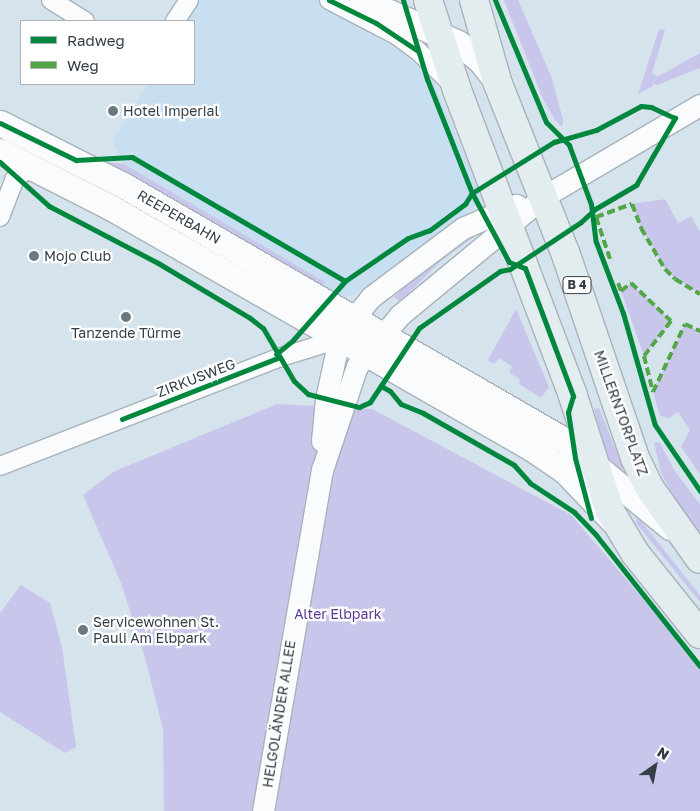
<!DOCTYPE html>
<meta charset="utf-8">
<style>
body{margin:0}
#map{position:relative;width:700px;height:811px;overflow:hidden;background:#d5e3ed;font-family:"Golos Text",sans-serif}
div>[style]{position:absolute}
.built>*{inset:0;background:#c7dff0}
.green>*{inset:0;background:#c9c6ec}
.roads{filter:drop-shadow(1px 0 #a7b2ba) drop-shadow(-1px 0 #a7b2ba) drop-shadow(0 1px #a7b2ba) drop-shadow(0 -1px #a7b2ba)}
.minor>*{height:18px;margin:-9px;padding:0 9px;transform-origin:9px;border-radius:9px;background:#f9fbfc}
.tertiary>*{height:21px;margin:-10.5px;padding:0 10.5px;transform-origin:10.5px;border-radius:10.5px;background:#f9fbfc}
.secondary>*{height:25px;margin:-12.5px;padding:0 12.5px;transform-origin:12.5px;border-radius:12.5px;background:#f9fbfc}
.primary>*{height:28px;margin:-14px;padding:0 14px;transform-origin:14px;border-radius:14px;background:#e3ecef}
.quiet>*{height:4px;margin-top:-2px;transform-origin:0;background:repeating-linear-gradient(90deg,#53a747 0 8px,transparent 0 12px)}
.cycleway>*{height:5px;margin:-2.5px;padding:0 2.5px;transform-origin:2.5px;border-radius:2.5px;background:#00873e}
.dots>*{width:14px;height:14px;translate:-50% -50%;box-sizing:border-box;border:2px solid #fff;border-radius:50%}
span{translate:-50% -50%;white-space:nowrap;text-align:center;line-height:1.15;-webkit-text-stroke:4.5px #fff;paint-order:stroke}
.shield-label span{padding:1px 4px;background:#fff;border:1px solid;border-radius:4px;-webkit-text-stroke-width:0}
.shield-label{font-size:12px;color:#343e46;font-weight:700}
.poi-label{font-size:14px;color:#343e46}
.left{translate:0 -50%;text-align:left}
.street-label{font-size:14px;color:#343e46}
.park-label{font-size:14px;color:#5c3895}
.legend{position:absolute;left:20px;top:20px;width:175px;height:65px;box-sizing:border-box;background:#fff;border:1px solid #aeb2b5;margin:0;padding:6px 9px;list-style:none;font-size:15px;color:#343e46}
.legend li{display:flex;align-items:center;gap:10px;height:25px}
.legend b{width:25px;border:1px solid #aeb2b5}
.north{position:absolute;left:630px;top:741px;width:50px;height:50px;-webkit-text-stroke:4px #fff;paint-order:stroke;rotate:33deg;font-size:14px;font-weight:700;line-height:20px;text-align:center;color:#343e46}
.north::after{content:'';display:block;margin:auto;width:18px;height:22px;background:#343e46;clip-path:polygon(50% 0,100% 100%,50% 72%,0 100%)}
</style>
<div id="map">
<div class="built">
<i style="clip-path:polygon(201px 0,318px 0,405px 55px,434px 82px,482px 197px,466px 216px,436px 239px,362px 291px,343px 298px,320px 288px,325px 282px,124px 164px,112px 141px,148px 84px,194px 84px,194px 21px,188px 21px)"></i>
</div>
<div class="green">
<i style="clip-path:polygon(504px 0,518px 0,551px 76px,563px 119px,562px 127px,555px 120px,543px 99px)"></i>
<i style="clip-path:polygon(659px 29px,665px 30px,652px 73px,657px 77px,700px 53px,700px 68px,657px 85px,652px 83px,653px 86px,638px 94px)"></i>
<i style="clip-path:polygon(98px 161px,124px 164px,325px 282px,320px 288px)"></i>
<i style="clip-path:polygon(665px 199px,678px 223px,691px 216px,700px 232px,700px 294px,675px 279px,665px 269px,641px 228px,632px 204px)"></i>
<i style="clip-path:polygon(471px 232px,474px 237px,441px 261px,400px 301px,394px 297px,427px 265px)"></i>
<i style="clip-path:polygon(631px 283px,671px 321px,644px 356px,621px 291px)"></i>
<i style="clip-path:polygon(516px 309px,549px 387px,541px 398px,519px 384px,520px 379px,509px 373px,512px 366px,499px 358px,494px 364px,488px 360px)"></i>
<i style="clip-path:polygon(685px 324px,700px 331px,700px 474px,681px 447px,690px 430px,678px 412px,669px 418px,660px 416px,653px 392px)"></i>
<i style="clip-path:polygon(277px 404px,372px 409px,571px 515px,700px 665px,700px 811px,164px 811px,163px 729px,146px 661px,121px 583px,83px 495px,113px 472px)"></i>
<i style="clip-path:polygon(599px 408px,623px 468px,620px 471px,607px 457px,594px 409px)"></i>
<i style="clip-path:polygon(654px 442px,660px 443px,674px 470px,700px 504px,700px 532px,677px 503px,661px 473px)"></i>
<i style="clip-path:polygon(637px 516px,700px 595px,700px 602px,636px 523px)"></i>
<i style="clip-path:polygon(21px 585px,50px 603px,62px 647px,76px 747px,65px 753px,0 712px,0 613px)"></i>
</div>
<div class="roads">
<div class="minor">
<i style="left:51px;top:0;width:40px;rotate:32deg"></i>
<i style="left:329px;top:0;width:76px;rotate:27.6deg"></i>
<i style="left:396px;top:35px;width:27px;rotate:36deg"></i>
<i style="left:418px;top:51px;width:46px;rotate:44.1deg"></i>
<i style="left:175px;top:21px;width:25px;rotate:-56deg"></i>
<i style="left:0;top:217px;width:40px;rotate:-69deg"></i>
<i style="left:14px;top:180px;width:22px;rotate:-39deg"></i>
<i style="left:0;top:466px;width:298px;rotate:-21.2deg"></i>
<i style="left:278px;top:358px;width:64px;rotate:-17.3deg"></i>
</div>
<div class="tertiary">
<i style="left:322px;top:441px;width:42px;rotate:-84.6deg"></i>
<i style="left:326px;top:399px;width:61px;rotate:-77.8deg"></i>
<i style="left:339px;top:339px;width:26px;rotate:-54deg"></i>
<i style="left:354px;top:318px;width:27px;rotate:-51deg"></i>
<i style="left:371px;top:297px;width:115px;rotate:-36.9deg"></i>
<i style="left:463px;top:228px;width:58px;rotate:-23.5deg"></i>
<i style="left:263px;top:811px;width:346px;rotate:-80.2deg"></i>
<i style="left:322px;top:470px;width:110px;rotate:-71.4deg"></i>
<i style="left:357px;top:366px;width:67px;rotate:-49.9deg"></i>
<i style="left:400px;top:315px;width:185px;rotate:-39.5deg"></i>
<i style="left:543px;top:197px;width:182px;rotate:-30.4deg"></i>
</div>
<div class="secondary">
<i style="left:362px;top:0;width:105px;rotate:24.1deg"></i>
<i style="left:458px;top:43px;width:28px;rotate:38deg"></i>
<i style="left:480px;top:60px;width:28px;rotate:52deg"></i>
<i style="left:0;top:123px;width:138px;rotate:26.8deg"></i>
<i style="left:123px;top:185px;width:509px;rotate:30.04deg"></i>
<i style="left:564px;top:440px;width:137px;rotate:39.4deg"></i>
<i style="left:0;top:151px;width:126px;rotate:27deg"></i>
<i style="left:112px;top:208px;width:483px;rotate:29.8deg"></i>
<i style="left:531px;top:448px;width:40px;rotate:34deg"></i>
<i style="left:564px;top:470px;width:69px;rotate:46.2deg"></i>
</div>
<div class="primary">
<i style="left:428px;top:0;width:95px;rotate:72.1deg"></i>
<i style="left:457px;top:90px;width:327px;rotate:69.2deg"></i>
<i style="left:573px;top:396px;width:121px;rotate:72.2deg"></i>
<i style="left:610px;top:511px;width:49px;rotate:59.2deg"></i>
<i style="left:635px;top:553px;width:104px;rotate:51.3deg"></i>
<i style="left:474px;top:0;width:87px;rotate:74.1deg"></i>
<i style="left:498px;top:84px;width:181px;rotate:68.3deg"></i>
<i style="left:565px;top:252px;width:218px;rotate:71.2deg"></i>
<i style="left:635px;top:458px;width:32px;rotate:64deg"></i>
<i style="left:649px;top:487px;width:88px;rotate:54.7deg"></i>
</div>
</div>
<div class="quiet">
<i style="left:610px;top:259px;width:44px;rotate:-108.4deg"></i>
<i style="left:596px;top:217px;width:38px;rotate:-20deg"></i>
<i style="left:632px;top:204px;width:26px;rotate:69deg"></i>
<i style="left:641px;top:228px;width:48px;rotate:59.7deg"></i>
<i style="left:665px;top:269px;width:14px;rotate:45deg"></i>
<i style="left:675px;top:279px;width:29px;rotate:31deg"></i>
<i style="left:618px;top:283px;width:9px;rotate:69deg"></i>
<i style="left:621px;top:291px;width:13px;rotate:-39deg"></i>
<i style="left:631px;top:283px;width:55px;rotate:43.5deg"></i>
<i style="left:671px;top:321px;width:44px;rotate:127.6deg"></i>
<i style="left:644px;top:356px;width:37px;rotate:76deg"></i>
<i style="left:653px;top:392px;width:75px;rotate:-64.8deg"></i>
<i style="left:685px;top:324px;width:17px;rotate:25deg"></i>
</div>
<div class="cycleway">
<i style="left:329px;top:0;width:52px;rotate:26.1deg"></i>
<i style="left:376px;top:23px;width:50px;rotate:33.7deg"></i>
<i style="left:403px;top:0;width:83px;rotate:73.1deg"></i>
<i style="left:427px;top:79px;width:123px;rotate:68.5deg"></i>
<i style="left:472px;top:193px;width:78px;rotate:61.8deg"></i>
<i style="left:509px;top:262px;width:17px;rotate:21deg"></i>
<i style="left:525px;top:268px;width:137px;rotate:69.4deg"></i>
<i style="left:573px;top:396px;width:17px;rotate:107deg"></i>
<i style="left:568px;top:412px;width:47px;rotate:81.3deg"></i>
<i style="left:575px;top:458px;width:62px;rotate:75.1deg"></i>
<i style="left:495px;top:0;width:132px;rotate:67.3deg"></i>
<i style="left:546px;top:122px;width:33px;rotate:45deg"></i>
<i style="left:569px;top:145px;width:63px;rotate:69.6deg"></i>
<i style="left:591px;top:204px;width:38px;rotate:83deg"></i>
<i style="left:596px;top:242px;width:76px;rotate:69.2deg"></i>
<i style="left:623px;top:313px;width:116px;rotate:74.1deg"></i>
<i style="left:655px;top:425px;width:80px;rotate:55.7deg"></i>
<i style="left:0;top:123px;width:85px;rotate:26deg"></i>
<i style="left:76px;top:160px;width:56px;rotate:-3.1deg"></i>
<i style="left:132px;top:157px;width:246px;rotate:30.2deg"></i>
<i style="left:0;top:162px;width:66px;rotate:41.9deg"></i>
<i style="left:49px;top:206px;width:123px;rotate:27.6deg"></i>
<i style="left:158px;top:263px;width:107px;rotate:30.9deg"></i>
<i style="left:250px;top:318px;width:16px;rotate:38deg"></i>
<i style="left:263px;top:328px;width:61px;rotate:59.7deg"></i>
<i style="left:294px;top:381px;width:19px;rotate:43deg"></i>
<i style="left:308px;top:394px;width:53px;rotate:14.3deg"></i>
<i style="left:359px;top:407px;width:12px;rotate:-24deg"></i>
<i style="left:370px;top:402px;width:89px;rotate:-56.5deg"></i>
<i style="left:419px;top:328px;width:99px;rotate:-35.1deg"></i>
<i style="left:500px;top:271px;width:10px;rotate:-11deg"></i>
<i style="left:510px;top:269px;width:85px;rotate:-33.5deg"></i>
<i style="left:581px;top:222px;width:19px;rotate:-43deg"></i>
<i style="left:595px;top:209px;width:48px;rotate:-30.3deg"></i>
<i style="left:636px;top:185px;width:78px;rotate:-59.8deg"></i>
<i style="left:276px;top:354px;width:22px;rotate:-39deg"></i>
<i style="left:293px;top:340px;width:79px;rotate:-48.6deg"></i>
<i style="left:345px;top:281px;width:76px;rotate:-34.3deg"></i>
<i style="left:408px;top:238px;width:23px;rotate:-20deg"></i>
<i style="left:430px;top:230px;width:44px;rotate:-36.6deg"></i>
<i style="left:465px;top:204px;width:13px;rotate:-58deg"></i>
<i style="left:472px;top:193px;width:97px;rotate:-31.9deg"></i>
<i style="left:554px;top:142px;width:44px;rotate:-15.9deg"></i>
<i style="left:596px;top:130px;width:51px;rotate:-28.1deg"></i>
<i style="left:641px;top:106px;width:10px;rotate:6deg"></i>
<i style="left:651px;top:107px;width:26px;rotate:25deg"></i>
<i style="left:381px;top:386px;width:10px;rotate:29deg"></i>
<i style="left:390px;top:391px;width:17px;rotate:50deg"></i>
<i style="left:401px;top:404px;width:24px;rotate:22deg"></i>
<i style="left:423px;top:413px;width:105px;rotate:29.7deg"></i>
<i style="left:514px;top:465px;width:24px;rotate:48deg"></i>
<i style="left:530px;top:483px;width:53px;rotate:33.4deg"></i>
<i style="left:574px;top:512px;width:32px;rotate:46deg"></i>
<i style="left:596px;top:535px;width:167px;rotate:51.6deg"></i>
<i style="left:122px;top:419px;width:168px;rotate:-21.4deg"></i>
</div>
<div class="dots">
<i style="left:113px;top:111px;background:#6c7880"></i>
<i style="left:34px;top:256px;background:#6c7880"></i>
<i style="left:126px;top:317px;background:#6c7880"></i>
<i style="left:83px;top:630px;background:#6c7880"></i>
</div>
<div class="shield-label">
<span style="left:577px;top:285px">B 4</span>
</div>
<div class="poi-label">
<span class="left" style="left:123px;top:111px">Hotel Imperial</span>
<span class="left" style="left:44px;top:256px">Mojo Club</span>
<span style="left:126px;top:333px">Tanzende Türme</span>
<span class="left" style="left:93px;top:630px">Servicewohnen St.<br>Pauli Am Elbpark</span>
</div>
<div class="street-label">
<span style="left:179px;top:217px;rotate:30deg">REEPERBAHN</span>
<span style="left:196px;top:378px;rotate:-21deg">ZIRKUSWEG</span>
<span style="left:621px;top:413px;rotate:70deg">MILLERNTORPLATZ</span>
<span style="left:279px;top:714px;rotate:-81deg">HELGOLÄNDER ALLEE</span>
</div>
<div class="park-label">
<span style="left:338px;top:614px">Alter Elbpark</span>
</div>
<ul class="legend">
<li><b style="height:6px;background:#00873e"></b>Radweg</li>
<li><b style="height:6px;background:#53a747"></b>Weg</li>
</ul>
<div class="north">N</div>
</div>
